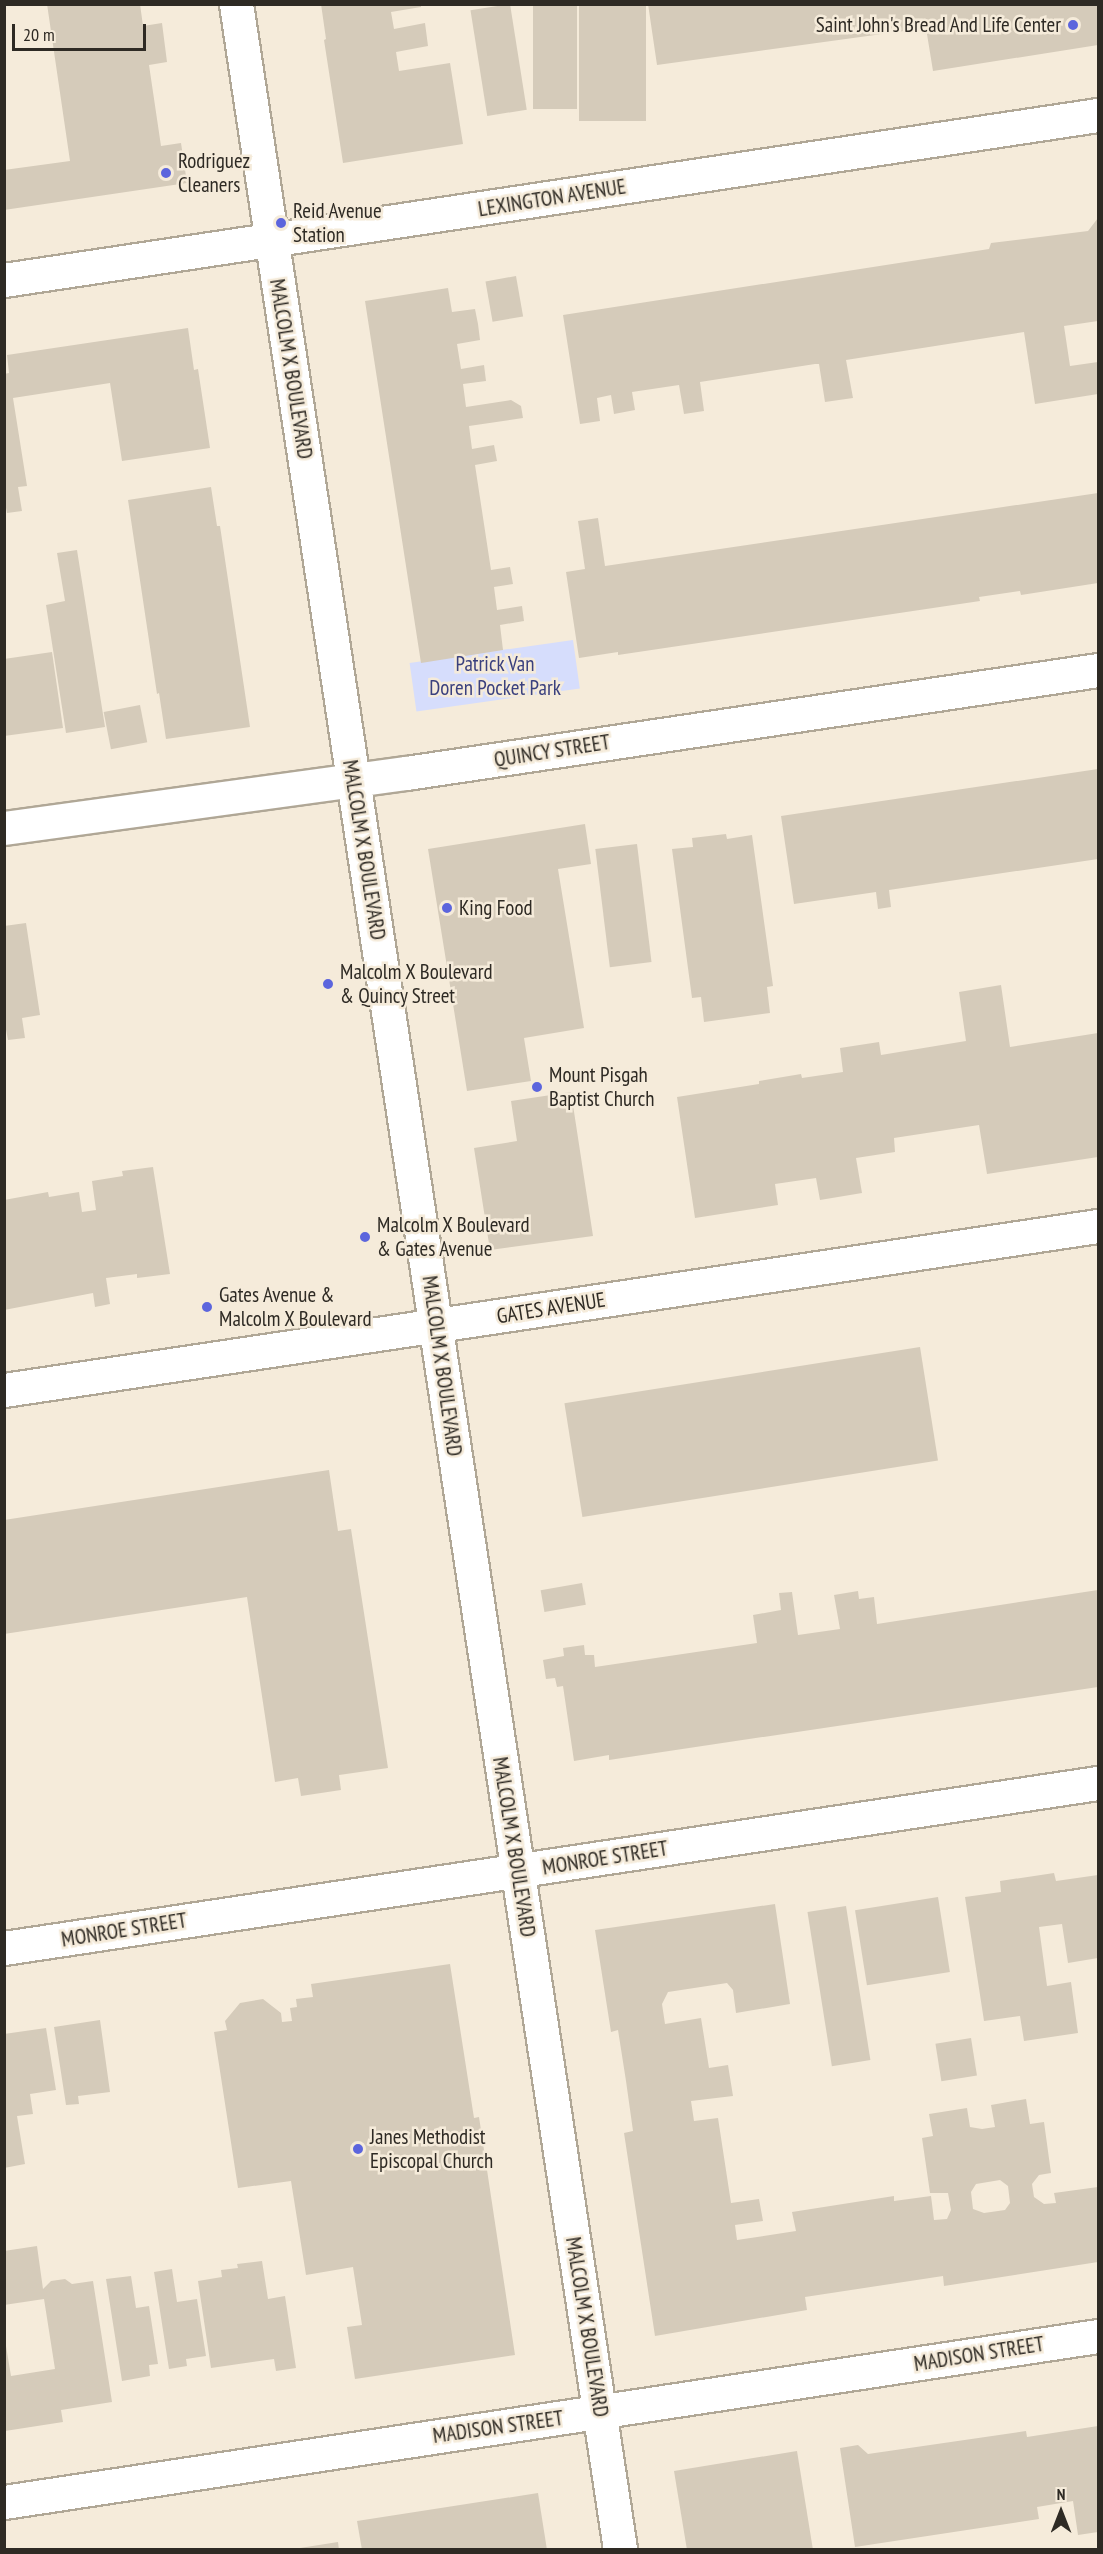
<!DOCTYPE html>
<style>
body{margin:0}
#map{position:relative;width:1103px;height:2554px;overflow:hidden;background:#f5ebda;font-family:"PT Sans Narrow",sans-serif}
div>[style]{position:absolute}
.green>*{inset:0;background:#d6ddfc;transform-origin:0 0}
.building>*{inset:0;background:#d5cbba;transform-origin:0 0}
.roads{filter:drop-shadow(2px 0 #b0a796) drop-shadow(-2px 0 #b0a796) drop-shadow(0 2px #b0a796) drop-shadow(0 -2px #b0a796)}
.minor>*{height:33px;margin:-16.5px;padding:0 16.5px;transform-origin:16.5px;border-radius:16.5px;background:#fff}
.dots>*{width:16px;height:16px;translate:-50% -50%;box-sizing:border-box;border:3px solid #f5ebda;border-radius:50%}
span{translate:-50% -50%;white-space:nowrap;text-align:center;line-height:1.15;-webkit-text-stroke:5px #f5ebda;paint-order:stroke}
.poi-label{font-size:21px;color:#2e2a24}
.right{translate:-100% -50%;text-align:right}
.left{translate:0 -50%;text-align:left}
.street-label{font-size:21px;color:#2e2a24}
.park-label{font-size:21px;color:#3a407e}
.frame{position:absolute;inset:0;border:6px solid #2e2a24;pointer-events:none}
.north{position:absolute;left:1031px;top:2482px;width:60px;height:60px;-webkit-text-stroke:4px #f5ebda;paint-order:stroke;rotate:0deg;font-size:16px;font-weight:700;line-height:24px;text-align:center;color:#2e2a24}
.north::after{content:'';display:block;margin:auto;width:21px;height:27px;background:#2e2a24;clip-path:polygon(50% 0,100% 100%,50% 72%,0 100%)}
.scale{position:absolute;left:12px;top:24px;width:134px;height:27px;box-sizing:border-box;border:3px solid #2e2a24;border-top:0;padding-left:8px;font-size:18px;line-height:21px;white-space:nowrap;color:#2e2a24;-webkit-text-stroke:4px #f5ebda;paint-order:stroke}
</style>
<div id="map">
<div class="green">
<i style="left:573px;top:640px;width:49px;height:165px;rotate:82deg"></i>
</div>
<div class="building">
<i style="clip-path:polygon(47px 4px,140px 4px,143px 26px,162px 23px,167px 62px,149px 65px,161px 146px,181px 143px,187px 183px,4px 210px,4px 170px,70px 161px)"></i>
<i style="clip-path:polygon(321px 4px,421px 4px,421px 7px,391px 12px,394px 29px,425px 23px,428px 46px,396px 52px,399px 71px,450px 63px,463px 144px,343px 163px,324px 40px,326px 39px)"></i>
<i style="left:510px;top:4px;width:107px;height:40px;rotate:81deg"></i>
<i style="left:533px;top:4px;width:44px;height:105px"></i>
<i style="left:579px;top:4px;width:67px;height:117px"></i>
<i style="clip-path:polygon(648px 4px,1098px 4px,1098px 45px,933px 71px,926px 28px,657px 65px)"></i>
<i style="clip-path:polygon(1098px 218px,1098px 321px,1064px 326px,1070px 366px,1098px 362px,1098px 394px,1035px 404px,1024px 332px,846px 360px,853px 398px,825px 402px,819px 364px,815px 364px,700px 382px,704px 411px,684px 414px,679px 385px,632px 392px,635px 410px,614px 414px,611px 395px,597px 398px,600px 421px,580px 424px,563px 315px,989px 249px,991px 243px,1088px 231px)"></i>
<i style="left:516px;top:276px;width:41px;height:31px;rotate:80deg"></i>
<i style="clip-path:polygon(448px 288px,452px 312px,475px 309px,478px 324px,480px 340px,457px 344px,461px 369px,484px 365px,486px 381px,463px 384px,466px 407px,511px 400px,521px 406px,523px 418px,469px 426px,472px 449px,494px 445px,497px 461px,475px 465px,491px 570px,510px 567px,513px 584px,494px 587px,497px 610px,522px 606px,524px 621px,500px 625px,503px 650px,421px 663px,365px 301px)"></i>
<i style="clip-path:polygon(188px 328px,194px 370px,198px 369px,210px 448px,122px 461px,110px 383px,13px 398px,27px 486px,18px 487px,22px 511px,7px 513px,4px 497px,4px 374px,9px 373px,7px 355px)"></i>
<i style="clip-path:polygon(211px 487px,217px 526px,220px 526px,250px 727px,166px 739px,159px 693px,157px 694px,128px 500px)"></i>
<i style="clip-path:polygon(1098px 493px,1098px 583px,1021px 595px,1020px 591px,979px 597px,980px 601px,618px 655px,618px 652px,579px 658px,566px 572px,585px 569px,578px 521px,598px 518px,605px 566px)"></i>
<i style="clip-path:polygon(77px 550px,105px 727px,66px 733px,46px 605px,65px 601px,57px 553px)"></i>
<i style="clip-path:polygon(52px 652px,63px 728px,4px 736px,4px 659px)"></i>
<i style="left:140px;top:705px;width:38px;height:37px;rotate:79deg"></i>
<i style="clip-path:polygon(1098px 769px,1098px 859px,889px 890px,891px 907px,878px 909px,876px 892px,794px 904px,781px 816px)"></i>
<i style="clip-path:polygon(585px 824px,591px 864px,558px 869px,584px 1028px,524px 1038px,531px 1081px,467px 1091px,428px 849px)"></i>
<i style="clip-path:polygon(726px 834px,727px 839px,752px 835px,773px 986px,767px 987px,770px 1013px,704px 1022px,701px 997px,692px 998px,672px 849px,693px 847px,692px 838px)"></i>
<i style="left:637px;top:844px;width:119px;height:42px;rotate:83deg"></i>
<i style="clip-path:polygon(26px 923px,40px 1015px,22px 1018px,25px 1038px,8px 1040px,4px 1019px,4px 926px)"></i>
<i style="clip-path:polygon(1001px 985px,1010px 1047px,1098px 1033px,1098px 1157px,987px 1174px,979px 1125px,894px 1138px,895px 1152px,856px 1158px,862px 1193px,820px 1200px,816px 1178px,775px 1184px,778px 1205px,695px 1218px,677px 1097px,759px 1084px,759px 1081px,801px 1074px,802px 1078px,843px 1072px,840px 1048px,879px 1042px,881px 1055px,966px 1041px,959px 992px)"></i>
<i style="clip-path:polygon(571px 1092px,593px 1236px,490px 1250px,474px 1148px,517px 1141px,511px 1101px)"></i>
<i style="clip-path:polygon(153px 1167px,170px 1274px,137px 1278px,137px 1274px,106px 1278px,110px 1304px,95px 1307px,93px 1293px,4px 1310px,4px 1200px,48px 1192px,49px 1197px,79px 1192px,82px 1212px,96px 1210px,92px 1181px,123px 1176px,122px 1171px)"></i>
<i style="left:920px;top:1347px;width:115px;height:360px;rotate:81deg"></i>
<i style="clip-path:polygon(329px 1470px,338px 1531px,351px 1529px,388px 1768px,339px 1775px,341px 1790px,301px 1796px,298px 1778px,275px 1782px,247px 1597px,4px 1634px,4px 1520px)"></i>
<i style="left:582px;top:1583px;width:22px;height:42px;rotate:80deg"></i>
<i style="clip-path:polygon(1098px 1590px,1098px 1687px,609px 1760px,609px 1755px,574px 1761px,563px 1686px,557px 1687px,555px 1678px,546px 1679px,543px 1660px,564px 1656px,563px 1648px,584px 1645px,585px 1655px,594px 1655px,595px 1667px,757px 1643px,753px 1615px,781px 1610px,779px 1593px,792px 1592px,798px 1635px,840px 1629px,834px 1595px,858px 1591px,859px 1599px,874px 1597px,877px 1624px)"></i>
<i style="clip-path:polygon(1054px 1873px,1056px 1881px,1098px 1875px,1098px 1958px,1068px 1963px,1062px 1924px,1039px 1927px,1047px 1986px,1071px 1982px,1078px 2033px,1024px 2041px,1020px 2016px,984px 2021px,965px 1897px,1001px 1892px,1000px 1881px)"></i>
<i style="left:938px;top:1897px;width:76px;height:84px;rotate:81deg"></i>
<i style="clip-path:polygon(evenodd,775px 1904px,790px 2004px,736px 2013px,733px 1990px,727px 1983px,668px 1992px,662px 2004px,665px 2024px,701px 2018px,709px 2068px,728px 2065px,733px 2096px,691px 2101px,694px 2121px,718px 2118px,731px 2203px,759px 2199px,763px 2221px,735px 2225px,737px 2240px,796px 2231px,792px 2212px,894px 2196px,894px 2201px,931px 2196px,934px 2220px,947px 2219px,951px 2210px,948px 2193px,930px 2193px,922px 2138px,933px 2136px,929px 2114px,967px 2108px,970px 2127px,982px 2129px,995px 2127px,991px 2105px,1026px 2099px,1030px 2124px,1044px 2122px,1051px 2173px,1039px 2175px,1032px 2184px,1034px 2197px,1044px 2204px,1056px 2203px,1054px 2193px,1098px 2187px,1098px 2262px,944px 2286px,943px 2276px,805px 2297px,807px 2310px,655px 2336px,624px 2133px,633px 2131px,626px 2081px,618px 2030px,611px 2032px,595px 1930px,775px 1904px,1000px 2180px,1008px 2186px,1010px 2203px,1005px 2210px,984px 2213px,973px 2209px,971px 2192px,976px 2184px,1000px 2180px)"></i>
<i style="left:846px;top:1906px;width:156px;height:39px;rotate:81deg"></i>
<i style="clip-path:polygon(450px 1964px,474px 2118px,479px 2117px,515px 2355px,355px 2379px,347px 2327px,362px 2325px,353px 2267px,306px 2275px,291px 2181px,238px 2188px,214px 2032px,227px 2030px,225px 2021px,240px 2003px,263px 1999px,281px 2013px,282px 2022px,292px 2021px,290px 2008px,297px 2007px,296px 1999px,313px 1997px,311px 1984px)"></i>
<i style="clip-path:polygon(100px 2020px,110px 2092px,78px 2096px,79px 2104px,66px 2105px,54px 2027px)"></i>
<i style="clip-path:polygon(46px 2028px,56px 2090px,30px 2094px,33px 2114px,17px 2116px,25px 2164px,4px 2168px,4px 2034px)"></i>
<i style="left:971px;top:2038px;width:38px;height:36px;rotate:81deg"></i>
<i style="clip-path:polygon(37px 2246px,43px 2289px,51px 2281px,65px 2279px,72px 2284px,93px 2281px,112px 2402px,61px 2410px,63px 2422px,5px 2431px,5px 2340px,11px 2376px,55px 2369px,44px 2299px,4px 2305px,4px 2251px)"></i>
<i style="clip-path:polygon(262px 2261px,268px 2299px,285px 2296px,296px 2368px,276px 2371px,274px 2359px,211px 2368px,198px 2281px,222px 2277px,221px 2270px,238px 2268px,237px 2264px)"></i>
<i style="clip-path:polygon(172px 2269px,177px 2302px,197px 2299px,206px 2356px,186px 2359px,187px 2366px,169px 2369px,154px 2272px)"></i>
<i style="clip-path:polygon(131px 2276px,136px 2308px,149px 2306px,158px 2364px,149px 2365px,150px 2376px,122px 2381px,106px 2279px)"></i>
<i style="clip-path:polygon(1098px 2426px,1098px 2532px,1078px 2535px,1073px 2501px,1037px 2507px,1039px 2519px,855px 2547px,840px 2448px,858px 2445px,868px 2454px,1026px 2431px,1027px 2437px)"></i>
<i style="clip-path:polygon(797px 2451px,813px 2550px,687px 2550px,674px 2471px)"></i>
<i style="clip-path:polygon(538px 2493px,547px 2550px,362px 2550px,357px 2521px)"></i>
<i style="clip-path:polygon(338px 2542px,339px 2550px,300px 2550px,300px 2548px)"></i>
</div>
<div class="roads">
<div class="minor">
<i style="left:236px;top:4px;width:2575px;rotate:81.42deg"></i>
<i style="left:4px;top:280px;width:1106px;rotate:-8.58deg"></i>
<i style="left:4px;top:828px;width:406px;rotate:-7.8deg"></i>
<i style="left:406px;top:773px;width:700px;rotate:-8.47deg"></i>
<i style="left:4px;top:1390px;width:1106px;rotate:-8.53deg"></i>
<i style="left:4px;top:1948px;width:1106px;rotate:-8.58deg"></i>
<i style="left:4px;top:2502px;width:1107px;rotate:-8.63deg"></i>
</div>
</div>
<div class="dots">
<i style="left:1073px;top:25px;background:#5c65dd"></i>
<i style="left:166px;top:173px;background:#5c65dd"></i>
<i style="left:281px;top:223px;background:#5c65dd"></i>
<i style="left:447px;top:908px;background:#5c65dd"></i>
<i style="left:328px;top:984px;background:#5c65dd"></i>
<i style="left:537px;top:1087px;background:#5c65dd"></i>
<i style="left:365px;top:1237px;background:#5c65dd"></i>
<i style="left:207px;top:1307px;background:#5c65dd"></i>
<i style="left:358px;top:2149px;background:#5c65dd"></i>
</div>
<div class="poi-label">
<span class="right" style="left:1061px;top:25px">Saint John's Bread And Life Center</span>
<span class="left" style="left:178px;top:173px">Rodriguez<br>Cleaners</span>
<span class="left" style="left:293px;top:223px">Reid Avenue<br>Station</span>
<span class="left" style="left:459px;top:908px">King Food</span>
<span class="left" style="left:340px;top:984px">Malcolm X Boulevard<br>&amp; Quincy Street</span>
<span class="left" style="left:549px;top:1087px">Mount Pisgah<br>Baptist Church</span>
<span class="left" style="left:377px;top:1237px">Malcolm X Boulevard<br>&amp; Gates Avenue</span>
<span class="left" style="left:219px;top:1307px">Gates Avenue &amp;<br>Malcolm X Boulevard</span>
<span class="left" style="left:370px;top:2149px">Janes Methodist<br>Episcopal Church</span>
</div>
<div class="street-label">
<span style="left:552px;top:198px;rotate:-9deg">LEXINGTON AVENUE</span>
<span style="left:291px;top:369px;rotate:81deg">MALCOLM X BOULEVARD</span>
<span style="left:552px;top:751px;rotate:-9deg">QUINCY STREET</span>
<span style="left:364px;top:850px;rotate:81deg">MALCOLM X BOULEVARD</span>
<span style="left:551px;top:1308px;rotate:-9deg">GATES AVENUE</span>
<span style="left:442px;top:1366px;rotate:82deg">MALCOLM X BOULEVARD</span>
<span style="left:514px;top:1847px;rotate:81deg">MALCOLM X BOULEVARD</span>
<span style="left:605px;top:1858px;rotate:-9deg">MONROE STREET</span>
<span style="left:124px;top:1930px;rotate:-9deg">MONROE STREET</span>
<span style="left:587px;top:2327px;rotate:81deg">MALCOLM X BOULEVARD</span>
<span style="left:979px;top:2354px;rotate:-9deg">MADISON STREET</span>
<span style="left:498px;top:2427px;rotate:-8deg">MADISON STREET</span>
</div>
<div class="park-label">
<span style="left:495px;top:676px">Patrick Van<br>Doren Pocket Park</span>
</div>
<div class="frame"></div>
<div class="north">N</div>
<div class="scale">20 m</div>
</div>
